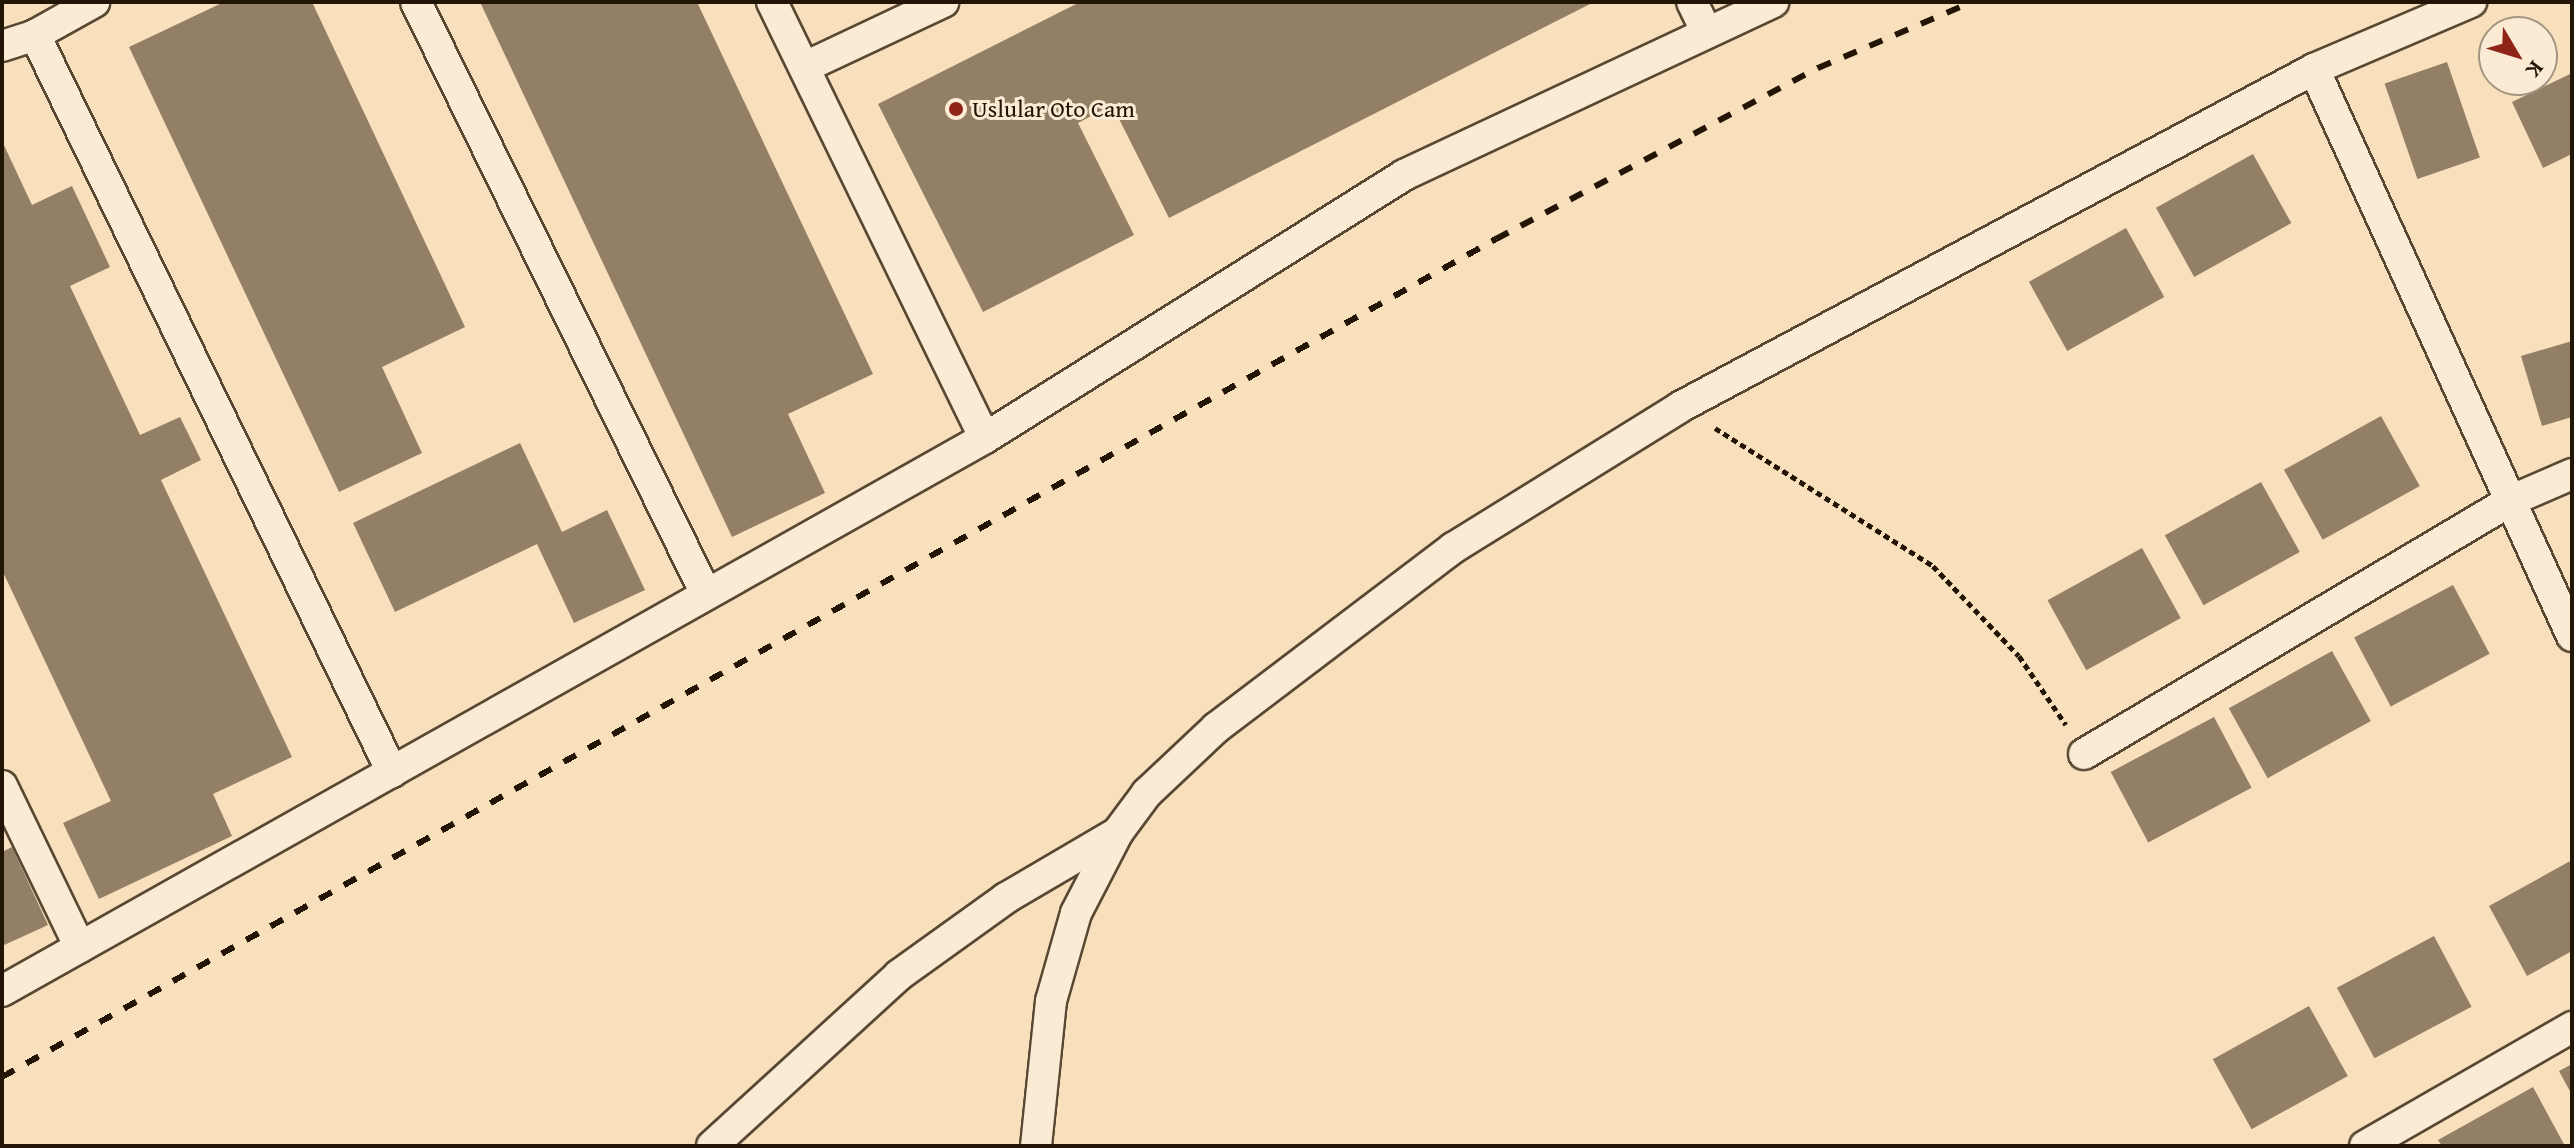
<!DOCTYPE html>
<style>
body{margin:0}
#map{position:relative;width:2574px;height:1148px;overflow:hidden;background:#f9e0bd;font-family:"Gentium Book Plus",serif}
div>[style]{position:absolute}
.building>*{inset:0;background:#927f65;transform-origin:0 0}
.path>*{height:5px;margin-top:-2.5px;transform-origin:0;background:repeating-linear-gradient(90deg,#221505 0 6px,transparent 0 10px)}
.roads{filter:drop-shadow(2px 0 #584833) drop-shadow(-2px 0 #584833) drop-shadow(0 2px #584833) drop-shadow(0 -2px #584833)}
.street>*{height:30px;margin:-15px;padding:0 15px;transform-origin:15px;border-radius:15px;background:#fbebd4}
.rail>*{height:6px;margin-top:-3px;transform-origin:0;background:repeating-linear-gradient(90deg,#221505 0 14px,transparent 0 28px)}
.dots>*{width:22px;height:22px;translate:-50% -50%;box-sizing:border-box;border:4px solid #fbebd4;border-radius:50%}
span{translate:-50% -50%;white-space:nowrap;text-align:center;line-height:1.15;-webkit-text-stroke:6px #fbebd4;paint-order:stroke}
.poi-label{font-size:24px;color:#221505}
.left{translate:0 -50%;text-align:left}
.frame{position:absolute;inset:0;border:4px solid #221505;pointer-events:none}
.north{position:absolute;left:2478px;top:16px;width:80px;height:80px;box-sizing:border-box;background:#fbebd4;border:2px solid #a49581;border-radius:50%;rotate:128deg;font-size:22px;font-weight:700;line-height:32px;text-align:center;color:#221505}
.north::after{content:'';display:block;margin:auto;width:28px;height:36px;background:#8f2418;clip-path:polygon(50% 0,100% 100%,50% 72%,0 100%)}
</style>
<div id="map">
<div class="building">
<i style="clip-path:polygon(224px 2px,312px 2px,465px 327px,382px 367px,422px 453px,339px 492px,129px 47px)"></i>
<i style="clip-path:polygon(480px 2px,697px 2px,873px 374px,788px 414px,825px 493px,732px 537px)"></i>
<i style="clip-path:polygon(1080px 2px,1594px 2px,1169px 218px,1112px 105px,1078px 123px,1134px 235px,983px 312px,878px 104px)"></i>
<i style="left:2447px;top:62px;width:101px;height:66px;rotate:71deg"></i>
<i style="clip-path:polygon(2572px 73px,2572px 154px,2543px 168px,2512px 102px)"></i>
<i style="clip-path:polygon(2px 141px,32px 205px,72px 186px,110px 267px,70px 286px,140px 435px,180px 417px,201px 460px,161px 480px,292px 757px,213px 794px,232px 836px,99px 899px,63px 823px,111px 801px,2px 570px)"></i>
<i style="left:2253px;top:154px;width:79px;height:111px;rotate:61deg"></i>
<i style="left:2126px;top:228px;width:79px;height:111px;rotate:61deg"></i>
<i style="clip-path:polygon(2572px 341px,2572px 417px,2542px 426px,2521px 356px)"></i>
<i style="left:2381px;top:416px;width:80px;height:111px;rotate:61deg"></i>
<i style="clip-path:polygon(520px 443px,562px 532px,607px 510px,645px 590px,574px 623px,537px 544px,395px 612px,353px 523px)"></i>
<i style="left:2261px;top:482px;width:80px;height:110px;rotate:61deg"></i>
<i style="left:2142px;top:548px;width:80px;height:108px;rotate:61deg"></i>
<i style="left:2453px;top:585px;width:78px;height:112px;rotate:62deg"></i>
<i style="left:2332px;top:651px;width:80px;height:118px;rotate:61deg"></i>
<i style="left:2214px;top:717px;width:80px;height:117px;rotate:62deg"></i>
<i style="clip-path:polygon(12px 847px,48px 925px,2px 946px,2px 852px)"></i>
<i style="clip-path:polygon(2572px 860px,2572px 951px,2527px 976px,2489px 906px)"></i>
<i style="left:2434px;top:936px;width:80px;height:110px;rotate:62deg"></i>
<i style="left:2309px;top:1006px;width:80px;height:110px;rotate:61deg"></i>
<i style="clip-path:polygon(2572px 1064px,2572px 1095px,2559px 1071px)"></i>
<i style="clip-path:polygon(2533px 1087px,2565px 1146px,2442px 1146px,2438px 1140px)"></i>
</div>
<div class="path">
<i style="left:1715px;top:428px;width:258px;rotate:32.3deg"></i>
<i style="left:1933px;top:566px;width:124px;rotate:46.3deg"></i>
<i style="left:2019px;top:656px;width:83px;rotate:55.7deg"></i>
</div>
<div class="roads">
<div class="street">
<i style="left:416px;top:2px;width:659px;rotate:63.9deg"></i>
<i style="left:772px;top:2px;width:485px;rotate:64deg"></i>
<i style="left:1692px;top:2px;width:34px;rotate:64deg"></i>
<i style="left:35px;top:35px;width:819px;rotate:64.15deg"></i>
<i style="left:2px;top:46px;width:35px;rotate:-18deg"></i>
<i style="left:35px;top:35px;width:68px;rotate:-29.2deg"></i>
<i style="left:805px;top:67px;width:153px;rotate:-25.2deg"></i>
<i style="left:2314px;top:69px;width:623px;rotate:65.53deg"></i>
<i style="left:2084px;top:754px;width:498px;rotate:-30.7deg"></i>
<i style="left:2512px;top:500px;width:65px;rotate:-23.4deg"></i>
<i style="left:2px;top:786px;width:179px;rotate:64.2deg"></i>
<i style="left:2px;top:991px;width:1128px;rotate:-29.36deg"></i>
<i style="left:985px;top:438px;width:495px;rotate:-32.1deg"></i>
<i style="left:1404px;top:175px;width:408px;rotate:-25.1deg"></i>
<i style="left:712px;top:1146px;width:253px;rotate:-42.4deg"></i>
<i style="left:899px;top:975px;width:132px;rotate:-35.7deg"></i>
<i style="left:1006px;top:898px;width:129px;rotate:-30.4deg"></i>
<i style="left:1036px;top:1146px;width:146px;rotate:-84.1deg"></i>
<i style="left:1051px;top:1001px;width:91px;rotate:-74.1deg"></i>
<i style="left:1076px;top:913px;width:91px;rotate:-62.6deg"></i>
<i style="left:1118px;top:832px;width:49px;rotate:-53.4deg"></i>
<i style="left:1147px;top:793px;width:95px;rotate:-43.3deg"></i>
<i style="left:1216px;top:728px;width:298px;rotate:-37.2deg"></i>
<i style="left:1453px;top:548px;width:267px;rotate:-31.8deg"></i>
<i style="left:1680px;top:407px;width:718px;rotate:-28.06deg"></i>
<i style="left:2314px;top:69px;width:171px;rotate:-23.1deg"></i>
<i style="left:2365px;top:1146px;width:239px;rotate:-29.9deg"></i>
</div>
</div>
<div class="rail">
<i style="left:2px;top:1077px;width:1713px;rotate:-29.29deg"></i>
<i style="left:1496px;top:239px;width:365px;rotate:-28deg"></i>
<i style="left:1818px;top:68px;width:168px;rotate:-23.2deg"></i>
</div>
<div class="dots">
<i style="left:956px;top:109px;background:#8f2418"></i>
</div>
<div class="poi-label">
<span class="left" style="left:972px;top:109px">Uslular Oto Cam</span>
</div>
<div class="frame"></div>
<div class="north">K</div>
</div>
